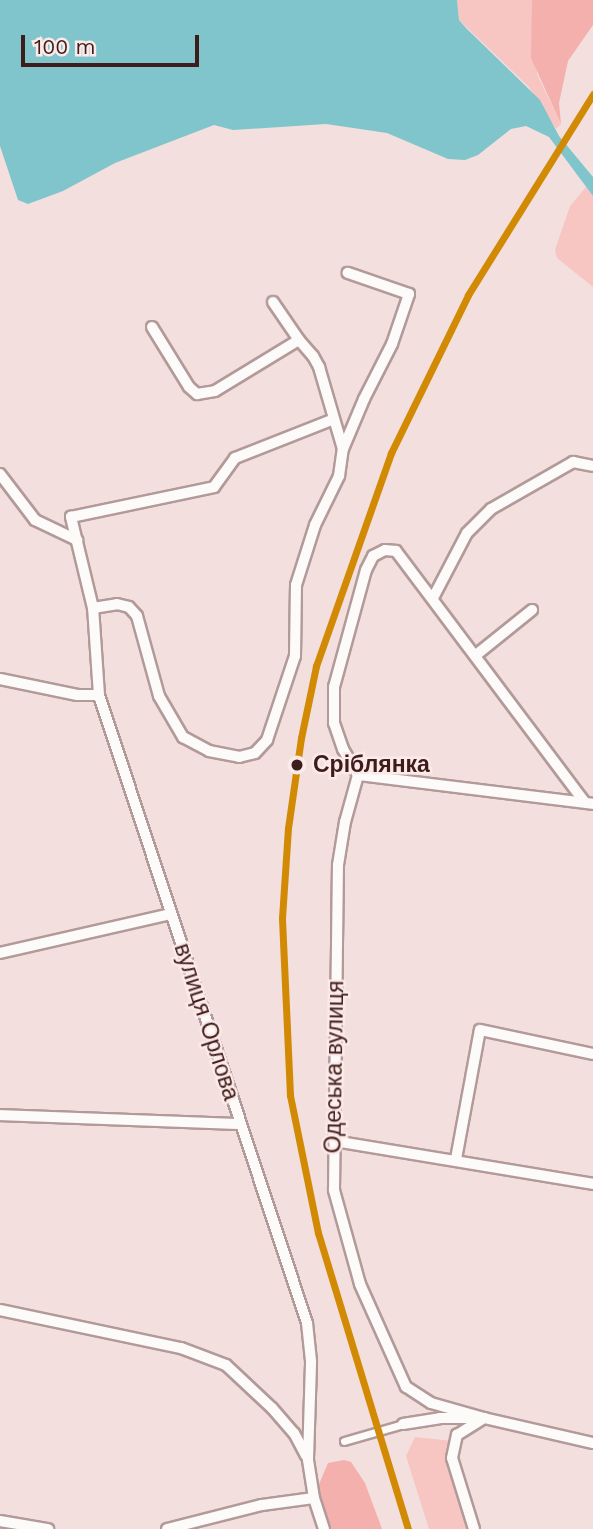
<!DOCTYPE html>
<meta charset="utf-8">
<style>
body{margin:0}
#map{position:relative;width:593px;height:1529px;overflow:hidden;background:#f3dfdd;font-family:"Work Sans",sans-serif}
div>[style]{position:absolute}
.green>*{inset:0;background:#f8c6c2}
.forest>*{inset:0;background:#f3b0ac}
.water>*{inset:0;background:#81c5cc}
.roads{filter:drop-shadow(2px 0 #b29a99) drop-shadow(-2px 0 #b29a99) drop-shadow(0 2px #b29a99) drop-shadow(0 -2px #b29a99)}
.pedestrian>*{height:7px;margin:-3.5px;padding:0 3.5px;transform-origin:3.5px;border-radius:3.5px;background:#fdfafa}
.minor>*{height:10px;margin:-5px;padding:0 5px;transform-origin:5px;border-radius:5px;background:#fdfafa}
.rail-1>*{height:7px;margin:-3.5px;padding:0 3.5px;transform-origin:3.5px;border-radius:3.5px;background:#d28a05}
.dots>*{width:19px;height:19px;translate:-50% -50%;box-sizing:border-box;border:4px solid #fceae8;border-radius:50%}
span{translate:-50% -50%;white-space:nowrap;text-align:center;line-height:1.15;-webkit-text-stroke:5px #fceae8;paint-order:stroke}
.stop-label{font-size:23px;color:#3d1c1b;font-weight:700}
.left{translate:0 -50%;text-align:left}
.street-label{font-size:23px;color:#3d1c1b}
.scale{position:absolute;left:21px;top:35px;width:178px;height:32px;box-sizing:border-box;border:4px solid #3d1c1b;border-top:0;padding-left:9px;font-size:21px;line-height:24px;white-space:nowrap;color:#3d1c1b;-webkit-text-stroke:5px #fceae8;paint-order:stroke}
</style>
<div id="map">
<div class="green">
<i style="clip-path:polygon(457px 0,532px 0,537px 74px,561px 124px,556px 129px,529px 87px,459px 20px)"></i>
<i style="clip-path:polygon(586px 187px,593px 196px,593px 287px,557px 258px,555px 250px,570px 206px)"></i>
<i style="clip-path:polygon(415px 1437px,453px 1441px,452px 1458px,474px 1529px,429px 1529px,406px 1456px)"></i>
</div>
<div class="forest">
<i style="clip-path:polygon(532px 0,593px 0,593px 25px,568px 61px,559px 103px,561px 124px,531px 58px)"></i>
<i style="clip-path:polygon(344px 1460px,351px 1462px,365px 1483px,382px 1529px,324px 1529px,314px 1496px,328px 1463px)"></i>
</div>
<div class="water">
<i style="clip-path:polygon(0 0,457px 0,459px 20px,466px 28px,540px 100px,559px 136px,593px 177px,593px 196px,549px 137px,526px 126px,511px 129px,478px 155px,465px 160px,448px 159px,387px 133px,326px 124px,233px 130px,214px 125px,115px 163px,63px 191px,28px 204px,18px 200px,0 146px)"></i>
</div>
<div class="roads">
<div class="pedestrian">
<i style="left:344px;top:1441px;width:61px;rotate:-16.1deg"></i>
</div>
<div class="minor">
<i style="left:273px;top:302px;width:46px;rotate:55.6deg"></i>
<i style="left:152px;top:327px;width:70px;rotate:58.3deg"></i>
<i style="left:189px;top:387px;width:11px;rotate:41deg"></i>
<i style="left:197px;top:394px;width:18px;rotate:-9deg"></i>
<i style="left:215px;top:391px;width:98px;rotate:-31.3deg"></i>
<i style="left:299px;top:340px;width:21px;rotate:49deg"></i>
<i style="left:313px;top:356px;width:13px;rotate:61deg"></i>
<i style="left:319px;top:367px;width:85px;rotate:73.7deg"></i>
<i style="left:0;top:474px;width:58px;rotate:52.7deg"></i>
<i style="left:35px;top:520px;width:47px;rotate:25.5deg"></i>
<i style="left:433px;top:598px;width:73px;rotate:-62.4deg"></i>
<i style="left:467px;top:533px;width:34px;rotate:-45deg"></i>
<i style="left:491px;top:509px;width:95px;rotate:-29.8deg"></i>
<i style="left:573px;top:462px;width:20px;rotate:11deg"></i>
<i style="left:93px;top:608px;width:24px;rotate:-9deg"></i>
<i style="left:117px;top:604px;width:12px;rotate:14deg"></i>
<i style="left:129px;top:607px;width:12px;rotate:48deg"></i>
<i style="left:137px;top:616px;width:83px;rotate:74.6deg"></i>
<i style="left:159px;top:696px;width:48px;rotate:59.7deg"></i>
<i style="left:183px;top:737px;width:30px;rotate:28deg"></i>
<i style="left:209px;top:751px;width:31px;rotate:11deg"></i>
<i style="left:239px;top:757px;width:16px;rotate:-14deg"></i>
<i style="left:255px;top:753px;width:18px;rotate:-47deg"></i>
<i style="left:267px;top:740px;width:89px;rotate:-71.6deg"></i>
<i style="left:295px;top:656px;width:71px;rotate:-89.2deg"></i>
<i style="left:296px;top:585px;width:63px;rotate:-72.4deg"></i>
<i style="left:315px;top:525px;width:55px;rotate:-63.9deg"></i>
<i style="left:339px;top:476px;width:27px;rotate:-82deg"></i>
<i style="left:343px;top:449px;width:54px;rotate:-67.2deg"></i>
<i style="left:364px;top:399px;width:62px;rotate:-63deg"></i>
<i style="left:392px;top:344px;width:53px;rotate:-71.2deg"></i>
<i style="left:409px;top:294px;width:65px;rotate:-161deg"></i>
<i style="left:476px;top:655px;width:72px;rotate:-38.8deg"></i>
<i style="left:0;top:679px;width:79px;rotate:11.7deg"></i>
<i style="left:77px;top:695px;width:22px"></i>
<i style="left:358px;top:775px;width:237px;rotate:7deg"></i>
<i style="left:0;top:953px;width:174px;rotate:-12.9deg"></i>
<i style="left:0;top:1115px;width:239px;rotate:2.2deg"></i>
<i style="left:334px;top:1141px;width:263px;rotate:9.4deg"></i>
<i style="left:456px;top:1159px;width:131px;rotate:-79.5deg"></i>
<i style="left:480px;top:1030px;width:116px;rotate:12deg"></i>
<i style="left:0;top:1310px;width:185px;rotate:11.9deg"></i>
<i style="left:181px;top:1348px;width:48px;rotate:20.7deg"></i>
<i style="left:226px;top:1365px;width:63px;rotate:43.1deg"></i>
<i style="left:272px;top:1408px;width:33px;rotate:49deg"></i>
<i style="left:294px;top:1433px;width:26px;rotate:62deg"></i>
<i style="left:403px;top:1424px;width:37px;rotate:-9deg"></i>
<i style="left:440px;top:1418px;width:44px"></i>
<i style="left:484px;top:1418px;width:112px;rotate:12.9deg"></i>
<i style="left:0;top:1521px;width:49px;rotate:9.5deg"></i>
<i style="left:167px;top:1529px;width:98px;rotate:-14.2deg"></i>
<i style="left:262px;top:1505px;width:52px;rotate:-7.7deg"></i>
<i style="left:324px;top:1529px;width:33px;rotate:-108deg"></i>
<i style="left:314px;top:1498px;width:39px;rotate:-99deg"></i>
<i style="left:308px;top:1459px;width:98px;rotate:-88.2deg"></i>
<i style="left:311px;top:1361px;width:38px;rotate:-96deg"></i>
<i style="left:307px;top:1323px;width:662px;rotate:-108.33deg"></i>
<i style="left:99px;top:695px;width:87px;rotate:-93.9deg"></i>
<i style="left:93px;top:608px;width:94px;rotate:-103.6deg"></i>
<i style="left:71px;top:517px;width:146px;rotate:-11.8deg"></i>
<i style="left:214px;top:487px;width:36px;rotate:-54deg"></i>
<i style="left:235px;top:458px;width:106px;rotate:-21.5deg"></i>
<i style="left:474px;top:1529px;width:74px;rotate:-107.2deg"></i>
<i style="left:452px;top:1458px;width:24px;rotate:-78deg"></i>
<i style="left:457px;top:1435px;width:32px;rotate:-32deg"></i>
<i style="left:484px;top:1418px;width:55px;rotate:-164.2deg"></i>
<i style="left:431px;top:1403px;width:30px;rotate:-147deg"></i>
<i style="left:406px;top:1387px;width:113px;rotate:-114.1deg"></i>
<i style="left:360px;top:1284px;width:98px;rotate:-105.5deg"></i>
<i style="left:334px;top:1190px;width:325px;rotate:-89.3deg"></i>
<i style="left:338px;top:865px;width:44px;rotate:-80.8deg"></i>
<i style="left:345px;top:822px;width:49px;rotate:-74.5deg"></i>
<i style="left:358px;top:775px;width:30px;rotate:-120deg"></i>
<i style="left:343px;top:749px;width:28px;rotate:-109deg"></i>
<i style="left:334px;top:723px;width:36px;rotate:-90deg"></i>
<i style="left:334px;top:687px;width:121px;rotate:-74.7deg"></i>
<i style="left:366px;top:570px;width:16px;rotate:-63deg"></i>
<i style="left:373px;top:556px;width:13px;rotate:-27deg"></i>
<i style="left:385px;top:550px;width:11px;rotate:5deg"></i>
<i style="left:396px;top:551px;width:313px;rotate:53.1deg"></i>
</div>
</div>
<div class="rail-1">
<i style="left:408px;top:1529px;width:309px;rotate:-106.9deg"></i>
<i style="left:318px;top:1233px;width:141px;rotate:-101.5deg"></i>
<i style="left:290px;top:1095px;width:177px;rotate:-92.6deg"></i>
<i style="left:282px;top:918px;width:90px;rotate:-86.2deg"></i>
<i style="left:288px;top:828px;width:91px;rotate:-81.8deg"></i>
<i style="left:301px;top:738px;width:74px;rotate:-78.2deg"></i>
<i style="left:316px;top:666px;width:226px;rotate:-70.6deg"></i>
<i style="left:391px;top:453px;width:176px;rotate:-64deg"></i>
<i style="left:468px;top:295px;width:237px;rotate:-58.1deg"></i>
</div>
<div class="dots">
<i style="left:297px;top:765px;background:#3d1c1b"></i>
</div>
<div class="stop-label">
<span class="left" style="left:313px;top:765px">Сріблянка</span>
</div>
<div class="street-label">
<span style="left:206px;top:1022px;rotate:72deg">вулиця Орлова</span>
<span style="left:335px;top:1067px;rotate:-89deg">Одеська вулиця</span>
</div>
<div class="scale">100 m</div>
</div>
